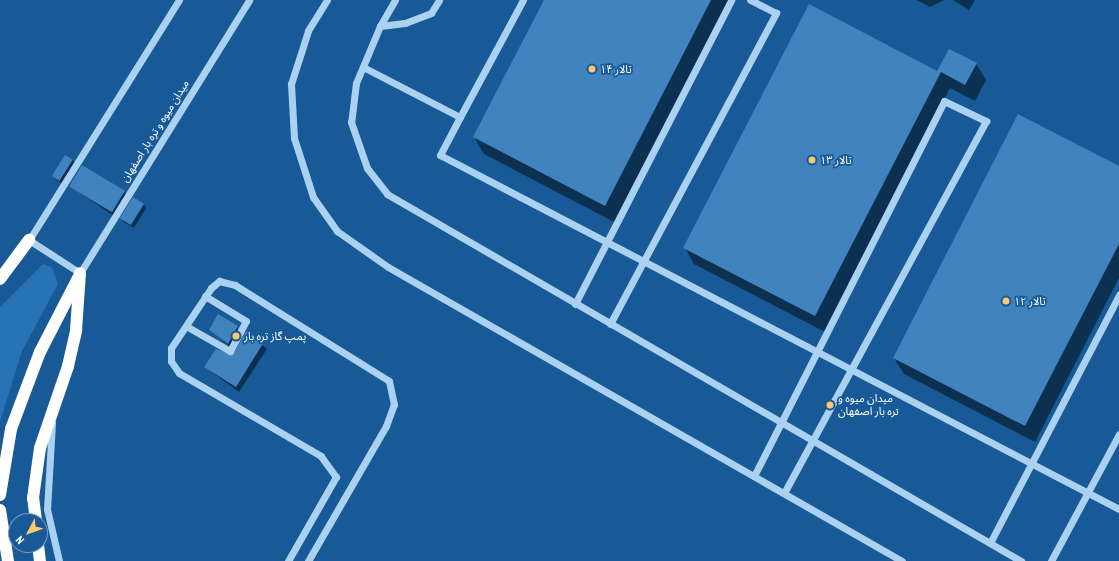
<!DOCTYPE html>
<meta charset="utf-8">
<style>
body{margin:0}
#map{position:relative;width:1119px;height:561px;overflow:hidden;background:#185a97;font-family:"PT Sans Narrow","Noto Sans Arabic",sans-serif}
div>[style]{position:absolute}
.green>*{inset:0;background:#2773b4}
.shadow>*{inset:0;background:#0007}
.building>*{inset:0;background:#4083bf;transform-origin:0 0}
.minor>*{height:7px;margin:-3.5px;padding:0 3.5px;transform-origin:3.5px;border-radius:3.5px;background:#abd1f1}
.highway>*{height:12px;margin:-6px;padding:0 6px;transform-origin:6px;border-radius:6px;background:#fff}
.dots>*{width:11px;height:11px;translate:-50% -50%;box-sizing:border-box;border:2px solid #185a97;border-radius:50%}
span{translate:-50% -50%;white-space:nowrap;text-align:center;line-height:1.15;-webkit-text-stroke:3.5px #185a97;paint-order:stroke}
.poi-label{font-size:11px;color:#fff}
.left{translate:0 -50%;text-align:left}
.street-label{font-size:11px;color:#fff}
.north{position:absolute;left:8px;top:513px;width:40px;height:40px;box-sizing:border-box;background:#185a97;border:1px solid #749cc1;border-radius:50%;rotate:229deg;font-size:11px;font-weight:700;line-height:16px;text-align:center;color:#fff}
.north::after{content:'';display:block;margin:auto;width:14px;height:18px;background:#ffc86b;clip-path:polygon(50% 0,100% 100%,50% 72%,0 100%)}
</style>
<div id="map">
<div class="green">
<i style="clip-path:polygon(43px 264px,52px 268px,58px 284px,22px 351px,0 422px,0 307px)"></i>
</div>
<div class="shadow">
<i style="clip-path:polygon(545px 0,729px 0,614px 222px,484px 154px,474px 137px)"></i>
<i style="clip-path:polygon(917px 0,944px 0,930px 7px)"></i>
<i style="clip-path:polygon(953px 0,975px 0,969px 10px)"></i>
<i style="clip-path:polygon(976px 64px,986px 80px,975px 101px,950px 88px,825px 332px,694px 264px,685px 248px,938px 72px)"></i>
<i style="clip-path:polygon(73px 160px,75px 164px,63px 184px,56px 180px,53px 176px)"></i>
<i style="clip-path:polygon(1119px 167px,1119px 278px,1035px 442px,904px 374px,894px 358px)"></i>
<i style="clip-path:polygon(70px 186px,124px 192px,127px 197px,115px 217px)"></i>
<i style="clip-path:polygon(144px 204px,146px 208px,134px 228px,124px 222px,121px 218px)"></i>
<i style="clip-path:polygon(237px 327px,239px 331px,230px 347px,210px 330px)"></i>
<i style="clip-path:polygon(247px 333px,267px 349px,239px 392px,205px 367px,233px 356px)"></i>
</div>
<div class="building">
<i style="clip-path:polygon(544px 0,711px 0,605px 206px,473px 137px)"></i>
<i style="clip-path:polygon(809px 4px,937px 71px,949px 49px,977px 63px,965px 85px,941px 72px,815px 316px,683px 248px)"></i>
<i style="clip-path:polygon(1018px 114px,1119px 166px,1119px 244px,1025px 426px,893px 358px)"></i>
<i style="left:65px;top:155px;width:9px;height:25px;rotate:32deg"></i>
<i style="left:82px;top:165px;width:50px;height:25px;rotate:31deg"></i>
<i style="left:133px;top:197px;width:13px;height:25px;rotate:32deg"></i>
<i style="clip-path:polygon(218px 314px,238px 326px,228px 344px,209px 330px)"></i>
<i style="clip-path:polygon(246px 331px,264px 342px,236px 387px,204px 367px,216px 349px,233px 355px)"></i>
</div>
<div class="minor">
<i style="left:179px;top:0;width:283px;rotate:122deg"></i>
<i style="left:29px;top:240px;width:61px;rotate:32.9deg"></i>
<i style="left:80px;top:273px;width:321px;rotate:-58.2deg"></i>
<i style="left:327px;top:0;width:36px;rotate:122deg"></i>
<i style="left:308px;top:31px;width:56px;rotate:107.8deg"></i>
<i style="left:291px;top:84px;width:54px;rotate:86.8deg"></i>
<i style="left:294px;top:138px;width:62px;rotate:72.1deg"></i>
<i style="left:313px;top:197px;width:42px;rotate:54.8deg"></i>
<i style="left:337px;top:231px;width:62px;rotate:35.2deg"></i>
<i style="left:388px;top:267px;width:592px;rotate:29.77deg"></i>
<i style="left:395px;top:0;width:30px;rotate:120deg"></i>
<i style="left:380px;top:26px;width:62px;rotate:112.8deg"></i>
<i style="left:356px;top:83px;width:39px;rotate:97deg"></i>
<i style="left:351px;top:122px;width:49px;rotate:70.8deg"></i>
<i style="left:367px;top:168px;width:33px;rotate:52deg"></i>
<i style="left:387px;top:194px;width:733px;rotate:30.07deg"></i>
<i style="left:380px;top:26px;width:25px;rotate:-7deg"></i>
<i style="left:405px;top:23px;width:28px;rotate:-21deg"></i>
<i style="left:431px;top:13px;width:15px;rotate:-58deg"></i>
<i style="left:363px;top:67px;width:109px;rotate:27.3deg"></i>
<i style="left:460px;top:117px;width:43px;rotate:117.8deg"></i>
<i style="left:440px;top:155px;width:766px;rotate:27.54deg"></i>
<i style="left:460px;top:117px;width:133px;rotate:-61.7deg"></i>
<i style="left:575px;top:304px;width:342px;rotate:-62.8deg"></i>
<i style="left:610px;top:324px;width:353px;rotate:-61.9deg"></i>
<i style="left:776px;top:13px;width:29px;rotate:-153deg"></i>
<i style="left:186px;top:326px;width:51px;rotate:29.6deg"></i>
<i style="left:230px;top:351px;width:34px;rotate:-62deg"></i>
<i style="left:246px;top:321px;width:48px;rotate:-148.6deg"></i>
<i style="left:52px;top:423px;width:86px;rotate:93.3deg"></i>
<i style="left:47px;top:509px;width:53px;rotate:77deg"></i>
<i style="left:754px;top:476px;width:420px;rotate:-63.1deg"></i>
<i style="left:944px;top:101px;width:47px;rotate:25.5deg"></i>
<i style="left:986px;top:121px;width:423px;rotate:118.5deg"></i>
<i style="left:990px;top:543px;width:280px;rotate:-62.5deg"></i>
<i style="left:288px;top:561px;width:97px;rotate:-60.3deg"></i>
<i style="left:336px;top:477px;width:26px;rotate:-126deg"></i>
<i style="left:321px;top:456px;width:164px;rotate:-149.7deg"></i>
<i style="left:179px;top:373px;width:14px;rotate:-124deg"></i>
<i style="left:171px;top:361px;width:13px;rotate:-90deg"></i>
<i style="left:171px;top:348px;width:72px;rotate:-56.3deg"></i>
<i style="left:211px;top:288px;width:11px;rotate:-41deg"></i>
<i style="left:219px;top:281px;width:16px;rotate:14deg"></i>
<i style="left:235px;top:285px;width:181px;rotate:31.9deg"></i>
<i style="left:389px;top:381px;width:24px;rotate:78deg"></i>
<i style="left:394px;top:404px;width:23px;rotate:110deg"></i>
<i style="left:386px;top:426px;width:156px;rotate:120deg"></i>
<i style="left:1051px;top:561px;width:144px;rotate:-61.8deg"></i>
</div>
<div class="highway">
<i style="left:0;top:279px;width:49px;rotate:-53.4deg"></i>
<i style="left:0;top:495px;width:67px;rotate:-80.5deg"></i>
<i style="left:11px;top:429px;width:82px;rotate:-69.4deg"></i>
<i style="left:40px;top:352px;width:85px;rotate:-62.8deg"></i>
<i style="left:0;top:510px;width:52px;rotate:81.1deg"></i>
<i style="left:36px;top:521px;width:23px;rotate:-97deg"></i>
<i style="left:33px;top:498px;width:50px;rotate:-82deg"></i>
<i style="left:40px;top:448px;width:87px;rotate:-71.1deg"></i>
<i style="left:68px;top:366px;width:37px;rotate:-77deg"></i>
<i style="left:76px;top:330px;width:57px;rotate:-86deg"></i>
<i style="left:38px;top:545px;width:16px;rotate:83deg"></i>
</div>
<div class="dots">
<i style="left:592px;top:69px;background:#ffc86b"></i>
<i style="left:812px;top:160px;background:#ffc86b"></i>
<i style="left:1006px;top:301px;background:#ffc86b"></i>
<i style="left:236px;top:336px;background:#ffc86b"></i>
<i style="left:830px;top:405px;background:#ffc86b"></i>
</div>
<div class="poi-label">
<span class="left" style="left:600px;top:69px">تالار ۱۴</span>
<span class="left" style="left:820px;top:160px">تالار ۱۳</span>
<span class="left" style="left:1014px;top:301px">تالار ۱۲</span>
<span class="left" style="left:244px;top:336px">پمپ گاز تره بار</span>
<span class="left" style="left:838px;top:405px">میدان میوه و<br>تره بار اصفهان</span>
</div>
<div class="street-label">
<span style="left:155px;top:131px;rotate:-58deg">میدان میوه و تره بار اصفهان</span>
</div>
<div class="north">N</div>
</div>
